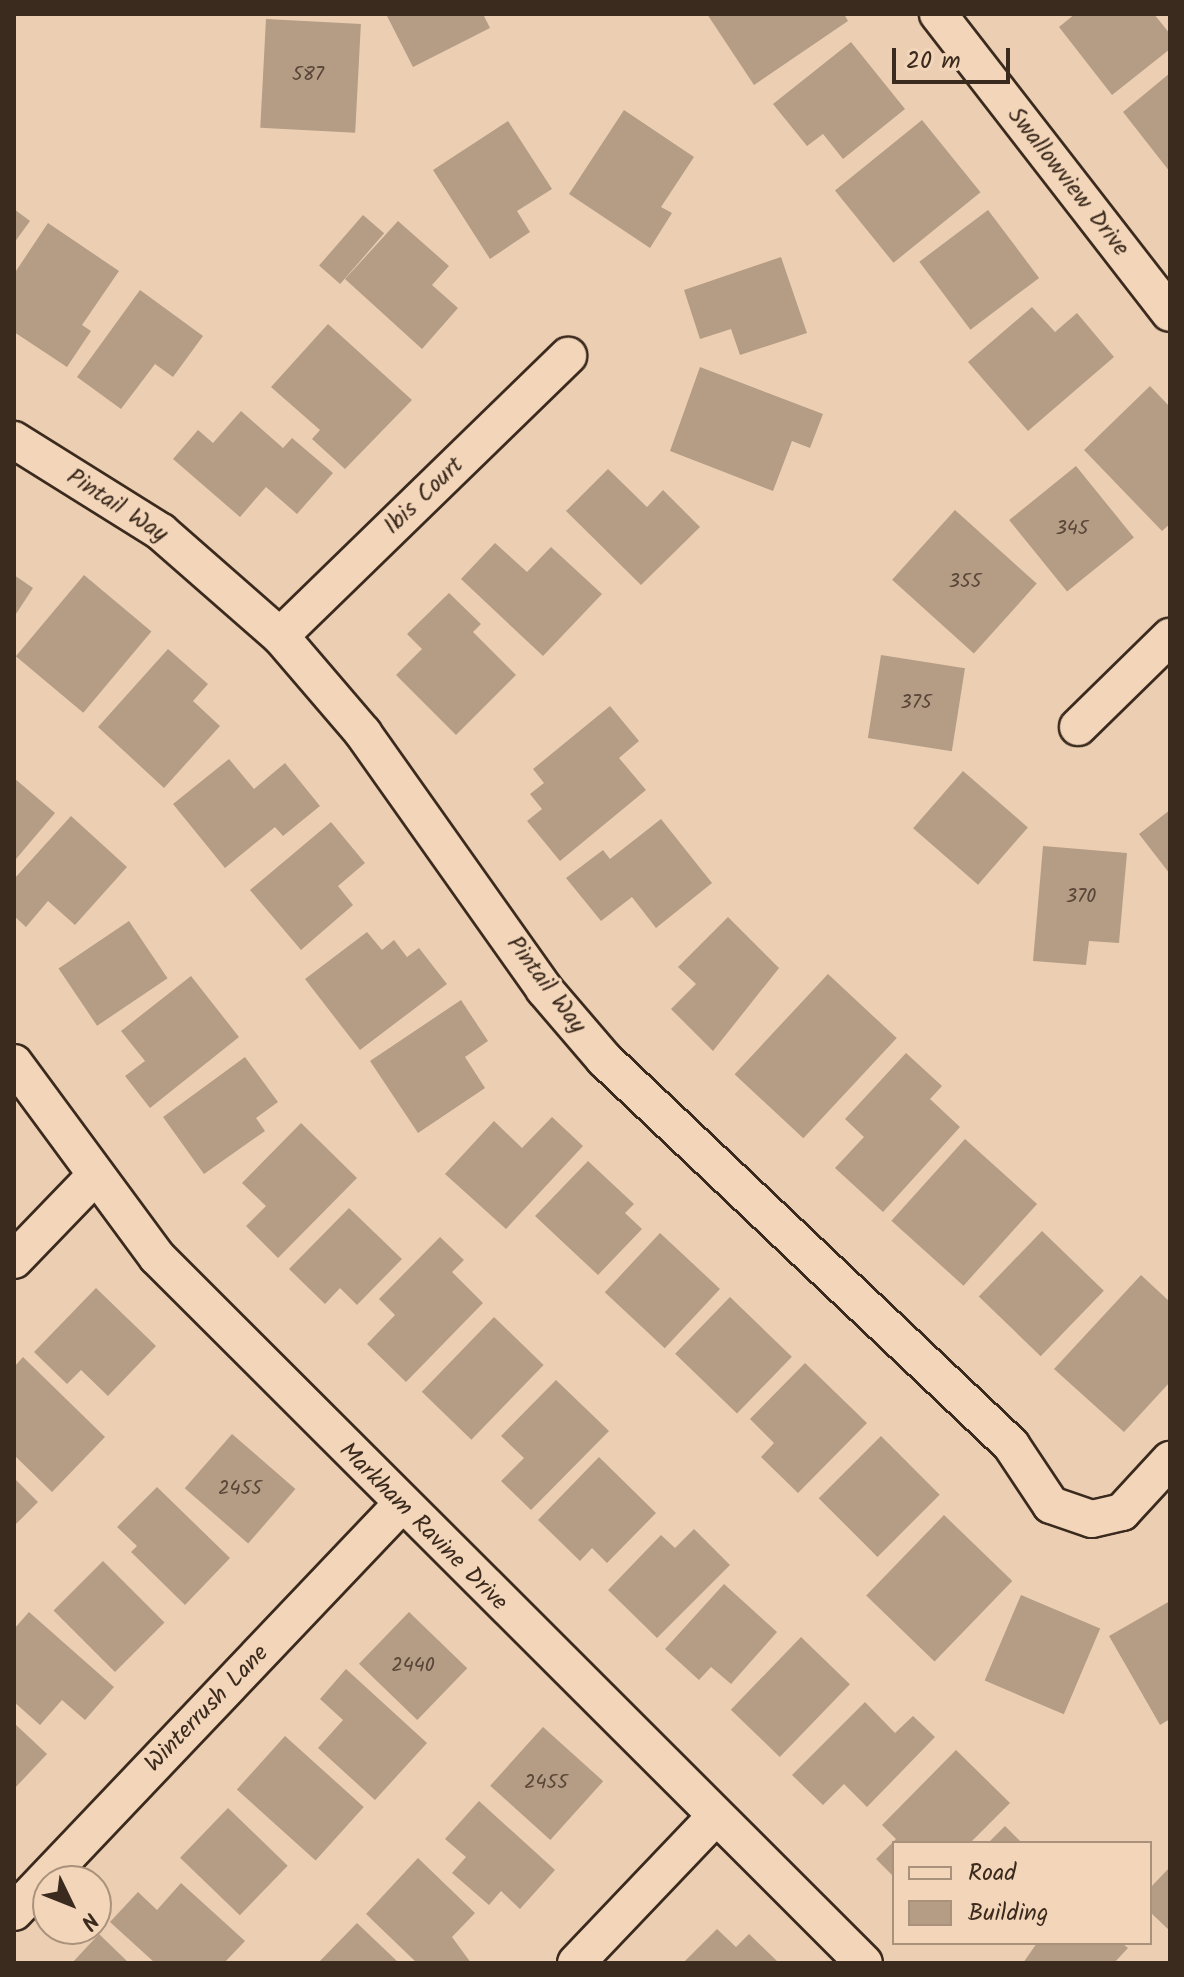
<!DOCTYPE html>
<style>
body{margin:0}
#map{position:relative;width:1184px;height:1977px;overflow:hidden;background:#eccfb3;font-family:Kalam,sans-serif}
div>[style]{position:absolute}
.building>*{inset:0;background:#b49c85;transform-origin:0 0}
.roads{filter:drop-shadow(2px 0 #3b2a1e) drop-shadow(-2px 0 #3b2a1e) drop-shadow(0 2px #3b2a1e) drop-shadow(0 -2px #3b2a1e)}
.street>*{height:36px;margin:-18px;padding:0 18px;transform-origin:18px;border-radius:18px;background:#f3d6b9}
span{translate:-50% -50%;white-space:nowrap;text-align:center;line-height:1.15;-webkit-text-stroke:6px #f3d6b9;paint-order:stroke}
.number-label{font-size:20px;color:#594638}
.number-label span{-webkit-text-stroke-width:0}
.street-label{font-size:24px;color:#3b2a1e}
.frame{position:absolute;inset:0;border:16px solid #3b2a1e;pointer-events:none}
.legend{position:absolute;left:892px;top:1841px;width:260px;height:104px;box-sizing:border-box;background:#f3d6b9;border:2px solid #a9917b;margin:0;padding:10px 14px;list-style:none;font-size:24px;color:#3b2a1e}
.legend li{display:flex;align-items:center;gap:16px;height:40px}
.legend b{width:40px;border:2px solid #a9917b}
.north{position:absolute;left:32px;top:1865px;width:80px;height:80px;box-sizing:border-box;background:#f3d6b9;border:2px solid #a9917b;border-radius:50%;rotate:133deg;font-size:22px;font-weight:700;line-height:32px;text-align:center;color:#3b2a1e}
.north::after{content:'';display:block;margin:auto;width:28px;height:36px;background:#3b2a1e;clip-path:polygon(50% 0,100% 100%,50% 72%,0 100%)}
.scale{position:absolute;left:892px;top:48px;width:118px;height:36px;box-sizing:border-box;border:4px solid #3b2a1e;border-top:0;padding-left:10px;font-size:24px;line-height:28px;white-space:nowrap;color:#3b2a1e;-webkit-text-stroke:6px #f3d6b9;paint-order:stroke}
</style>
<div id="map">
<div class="building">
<i style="clip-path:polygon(386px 14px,483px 14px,490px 28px,413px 67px)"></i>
<i style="clip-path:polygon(707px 14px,844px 14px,848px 21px,754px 85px)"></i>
<i style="clip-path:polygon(1075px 14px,1154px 14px,1170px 34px,1170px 49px,1112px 95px,1059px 27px)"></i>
<i style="left:266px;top:19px;width:95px;height:109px;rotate:3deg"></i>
<i style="clip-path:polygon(851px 42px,905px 109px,843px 159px,823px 134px,807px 146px,773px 104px)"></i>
<i style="clip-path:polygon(1170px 73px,1170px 172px,1123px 112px)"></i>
<i style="clip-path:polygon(624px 110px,694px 157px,661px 207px,672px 213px,650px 248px,569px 194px)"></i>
<i style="left:922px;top:120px;width:93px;height:112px;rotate:51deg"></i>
<i style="clip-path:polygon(508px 121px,552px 189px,517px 211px,530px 232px,490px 259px,433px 170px)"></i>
<i style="clip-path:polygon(14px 209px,30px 221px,14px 243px)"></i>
<i style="left:988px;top:210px;width:85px;height:86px;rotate:53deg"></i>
<i style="left:363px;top:215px;width:28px;height:67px;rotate:41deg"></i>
<i style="clip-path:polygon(398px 221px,449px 266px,432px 285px,458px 308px,422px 349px,345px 279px)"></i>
<i style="clip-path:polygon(48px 223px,119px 271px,82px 325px,91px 331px,67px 367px,14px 332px,14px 274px)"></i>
<i style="clip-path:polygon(781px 257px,807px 333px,740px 355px,731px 329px,700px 339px,684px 290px)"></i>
<i style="clip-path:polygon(140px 290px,203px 336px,173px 377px,155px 364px,121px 409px,77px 377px)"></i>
<i style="clip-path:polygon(1032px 307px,1055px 332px,1077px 313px,1114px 357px,1028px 431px,968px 362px)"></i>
<i style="clip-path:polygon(328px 324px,412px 400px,345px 469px,312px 439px,320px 430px,271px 387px)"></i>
<i style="clip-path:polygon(700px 367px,823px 414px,810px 448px,792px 441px,773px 491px,670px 451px)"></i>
<i style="clip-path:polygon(1150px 386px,1170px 407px,1170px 524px,1162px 531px,1084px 450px)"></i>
<i style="clip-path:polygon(241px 411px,283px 448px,292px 438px,333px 473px,297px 514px,266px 487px,240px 517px,173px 459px,198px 430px,213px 443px)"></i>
<i style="left:1076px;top:466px;width:92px;height:86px;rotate:51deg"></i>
<i style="clip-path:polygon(608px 469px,647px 507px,663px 490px,700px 527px,641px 585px,566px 511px)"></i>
<i style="left:955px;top:510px;width:110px;height:94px;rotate:42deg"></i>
<i style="clip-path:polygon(495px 543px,527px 572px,551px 547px,602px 594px,543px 656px,461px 579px)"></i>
<i style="clip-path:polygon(14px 575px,33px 588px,14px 617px)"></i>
<i style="left:84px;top:575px;width:88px;height:106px;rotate:40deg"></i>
<i style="clip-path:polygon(449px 593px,481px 624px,473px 632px,516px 675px,456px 735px,396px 675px,422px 649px,407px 634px)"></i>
<i style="clip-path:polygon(168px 649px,208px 684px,193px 701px,220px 726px,164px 788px,98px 727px)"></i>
<i style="left:881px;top:655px;width:85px;height:84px;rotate:9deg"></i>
<i style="clip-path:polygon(610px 706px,639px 741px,619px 758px,646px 790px,560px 861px,527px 821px,542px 809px,530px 794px,544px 783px,533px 769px)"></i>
<i style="clip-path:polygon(229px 759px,254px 789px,285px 763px,320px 806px,283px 836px,275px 827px,225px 868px,173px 804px)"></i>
<i style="left:963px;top:771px;width:86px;height:76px;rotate:41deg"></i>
<i style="clip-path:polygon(14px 778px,55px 813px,16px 859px,14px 858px)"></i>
<i style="clip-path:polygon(1170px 810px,1170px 874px,1139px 834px)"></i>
<i style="clip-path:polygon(71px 816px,127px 867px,75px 925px,48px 901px,26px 927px,14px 916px,14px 879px)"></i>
<i style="clip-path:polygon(661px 819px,712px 883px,656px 928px,632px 897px,601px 921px,566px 878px,603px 850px,610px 859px)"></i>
<i style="clip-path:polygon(331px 822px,365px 863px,338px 886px,353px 905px,301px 950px,250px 890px)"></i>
<i style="clip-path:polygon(1043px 846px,1127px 853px,1119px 943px,1089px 941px,1086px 965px,1033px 961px)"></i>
<i style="clip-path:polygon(728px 917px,779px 968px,713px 1051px,671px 1009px,696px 984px,678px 967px)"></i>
<i style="left:129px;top:921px;width:69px;height:85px;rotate:56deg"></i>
<i style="clip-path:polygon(367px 932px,382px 950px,394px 940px,407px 957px,419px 948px,447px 984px,360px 1050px,305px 979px)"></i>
<i style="left:828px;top:974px;width:94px;height:137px;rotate:43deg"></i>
<i style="clip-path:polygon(191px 976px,239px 1037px,150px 1108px,125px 1076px,145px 1061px,121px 1031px)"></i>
<i style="clip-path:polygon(461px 1000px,488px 1041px,465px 1057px,485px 1088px,418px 1133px,370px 1061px)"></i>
<i style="clip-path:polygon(906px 1053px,942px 1086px,930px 1099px,960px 1127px,883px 1212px,835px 1168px,864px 1137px,845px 1119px)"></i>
<i style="clip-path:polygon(245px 1057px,278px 1102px,256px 1118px,265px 1131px,204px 1174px,163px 1117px)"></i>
<i style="clip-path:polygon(552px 1117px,583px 1146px,506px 1229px,445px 1174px,494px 1121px,522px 1148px)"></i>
<i style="clip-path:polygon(301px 1123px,357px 1178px,278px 1258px,246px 1226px,266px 1206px,242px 1183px)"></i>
<i style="left:965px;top:1139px;width:97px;height:110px;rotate:42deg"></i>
<i style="clip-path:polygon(588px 1161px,634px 1204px,625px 1213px,642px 1229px,598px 1275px,535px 1216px)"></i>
<i style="clip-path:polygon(349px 1208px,402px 1259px,357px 1305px,340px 1288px,325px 1304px,289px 1269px)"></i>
<i style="left:1042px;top:1231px;width:86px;height:91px;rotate:44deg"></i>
<i style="left:660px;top:1233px;width:82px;height:81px;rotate:43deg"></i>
<i style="clip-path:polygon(440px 1237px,464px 1260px,452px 1272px,483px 1303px,406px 1382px,367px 1344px,395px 1315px,379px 1299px)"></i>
<i style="clip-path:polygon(1141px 1275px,1170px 1302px,1170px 1382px,1124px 1432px,1054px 1369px)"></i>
<i style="clip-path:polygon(96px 1288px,156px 1346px,108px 1396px,81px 1370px,67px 1384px,34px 1352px)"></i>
<i style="left:730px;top:1297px;width:86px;height:79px;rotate:44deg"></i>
<i style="left:494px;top:1317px;width:69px;height:104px;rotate:44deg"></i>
<i style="clip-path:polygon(23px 1357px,105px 1437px,52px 1492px,14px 1455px,14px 1367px)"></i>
<i style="clip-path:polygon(805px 1363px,867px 1423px,798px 1493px,761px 1457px,774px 1443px,750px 1419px)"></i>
<i style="clip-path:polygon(556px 1380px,609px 1431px,531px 1510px,501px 1481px,524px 1458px,501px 1436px)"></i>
<i style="left:232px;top:1434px;width:84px;height:72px;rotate:41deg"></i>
<i style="left:881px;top:1436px;width:83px;height:88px;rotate:45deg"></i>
<i style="clip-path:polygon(599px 1457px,656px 1513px,607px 1563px,592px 1548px,580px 1561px,538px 1520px)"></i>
<i style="clip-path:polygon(14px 1478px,38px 1502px,14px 1526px)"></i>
<i style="clip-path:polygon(157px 1487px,230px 1558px,185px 1605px,131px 1552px,137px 1546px,117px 1527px)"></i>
<i style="left:944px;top:1515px;width:95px;height:112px;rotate:44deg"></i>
<i style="clip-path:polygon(694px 1529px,730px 1565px,657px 1638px,608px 1590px,661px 1535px,675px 1548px)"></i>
<i style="left:103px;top:1561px;width:87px;height:70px;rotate:45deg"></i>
<i style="clip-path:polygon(724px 1584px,777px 1632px,731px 1684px,711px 1667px,699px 1680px,665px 1649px)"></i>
<i style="left:1021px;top:1595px;width:86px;height:93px;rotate:23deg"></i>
<i style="clip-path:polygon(1170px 1601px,1170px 1719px,1160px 1725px,1109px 1636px)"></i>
<i style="clip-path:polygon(29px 1612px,114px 1687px,85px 1720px,62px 1700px,40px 1725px,14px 1702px,14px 1629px)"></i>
<i style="left:409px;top:1612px;width:81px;height:72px;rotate:44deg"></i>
<i style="left:801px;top:1637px;width:68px;height:101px;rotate:44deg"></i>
<i style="clip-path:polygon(346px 1669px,427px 1743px,375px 1800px,318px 1748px,343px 1720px,320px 1699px)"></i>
<i style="clip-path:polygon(865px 1702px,895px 1733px,913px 1716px,935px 1737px,867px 1807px,844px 1784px,823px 1805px,792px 1775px)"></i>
<i style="clip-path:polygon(14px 1723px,47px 1754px,14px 1789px)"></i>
<i style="left:543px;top:1727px;width:81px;height:79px;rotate:42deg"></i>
<i style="left:285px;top:1736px;width:106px;height:72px;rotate:42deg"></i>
<i style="clip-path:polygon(956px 1750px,1010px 1803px,970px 1843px,894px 1843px,894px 1877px,876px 1859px,896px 1839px,882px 1825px)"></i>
<i style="clip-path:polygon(479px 1801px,555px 1870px,520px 1909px,501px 1891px,489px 1905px,452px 1873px,466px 1857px,445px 1839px)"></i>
<i style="left:228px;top:1808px;width:83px;height:69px;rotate:44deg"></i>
<i style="clip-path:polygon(1005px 1826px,1022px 1843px,988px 1843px)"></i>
<i style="clip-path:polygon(418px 1858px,475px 1913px,452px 1937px,471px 1963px,417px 1963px,366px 1914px)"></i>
<i style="clip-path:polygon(1170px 1867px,1170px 1931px,1150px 1912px,1150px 1888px)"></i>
<i style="clip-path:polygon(181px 1883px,245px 1941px,224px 1963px,155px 1963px,110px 1922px,138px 1892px,157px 1910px)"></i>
<i style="clip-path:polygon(357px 1923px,399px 1963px,318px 1963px)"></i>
<i style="clip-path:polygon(717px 1929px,736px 1947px,749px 1934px,779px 1963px,683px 1963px)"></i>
<i style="clip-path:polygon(99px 1934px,129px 1963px,72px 1963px)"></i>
<i style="clip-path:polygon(1037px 1943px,1122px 1943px,1128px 1948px,1114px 1963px,1023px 1963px)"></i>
</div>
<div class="roads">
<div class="street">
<i style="left:938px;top:14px;width:378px;rotate:52.2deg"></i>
<i style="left:14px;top:440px;width:173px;rotate:32deg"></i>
<i style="left:161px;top:532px;width:158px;rotate:41.2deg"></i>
<i style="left:280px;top:636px;width:128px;rotate:49.4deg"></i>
<i style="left:363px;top:733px;width:314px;rotate:54.7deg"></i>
<i style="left:544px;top:989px;width:92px;rotate:49.4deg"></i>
<i style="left:604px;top:1059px;width:561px;rotate:43.48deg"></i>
<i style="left:1011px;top:1445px;width:72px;rotate:56.3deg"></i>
<i style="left:1051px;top:1505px;width:43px;rotate:18.9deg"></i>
<i style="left:1092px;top:1519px;width:31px;rotate:-13deg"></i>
<i style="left:1122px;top:1512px;width:71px;rotate:-47.3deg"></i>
<i style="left:280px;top:636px;width:402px;rotate:-44.2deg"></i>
<i style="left:1078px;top:727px;width:129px;rotate:-44.4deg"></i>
<i style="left:14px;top:1063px;width:241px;rotate:53.6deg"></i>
<i style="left:157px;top:1257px;width:999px;rotate:44.96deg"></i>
<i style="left:14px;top:1260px;width:118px;rotate:-46deg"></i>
<i style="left:14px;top:1912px;width:560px;rotate:-46.45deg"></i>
<i style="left:576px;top:1963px;width:202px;rotate:-46.4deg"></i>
</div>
</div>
<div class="number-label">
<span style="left:308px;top:75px">587</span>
<span style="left:1072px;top:529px">345</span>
<span style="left:965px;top:582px">355</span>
<span style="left:916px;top:703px">375</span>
<span style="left:1081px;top:897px">370</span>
<span style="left:240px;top:1489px">2455</span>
<span style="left:413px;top:1666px">2440</span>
<span style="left:546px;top:1783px">2455</span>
</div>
<div class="street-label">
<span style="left:1068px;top:182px;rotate:52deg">Swallowview Drive</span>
<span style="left:424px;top:496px;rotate:-44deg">Ibis Court</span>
<span style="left:117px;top:506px;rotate:33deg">Pintail Way</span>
<span style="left:546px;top:985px;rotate:53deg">Pintail Way</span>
<span style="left:423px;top:1527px;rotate:45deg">Markham Ravine Drive</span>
<span style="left:207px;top:1709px;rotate:-46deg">Winterrush Lane</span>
</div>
<div class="frame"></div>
<ul class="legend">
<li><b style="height:10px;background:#f3d6b9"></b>Road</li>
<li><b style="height:22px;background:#b49c85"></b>Building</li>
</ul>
<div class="north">N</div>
<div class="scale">20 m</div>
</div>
